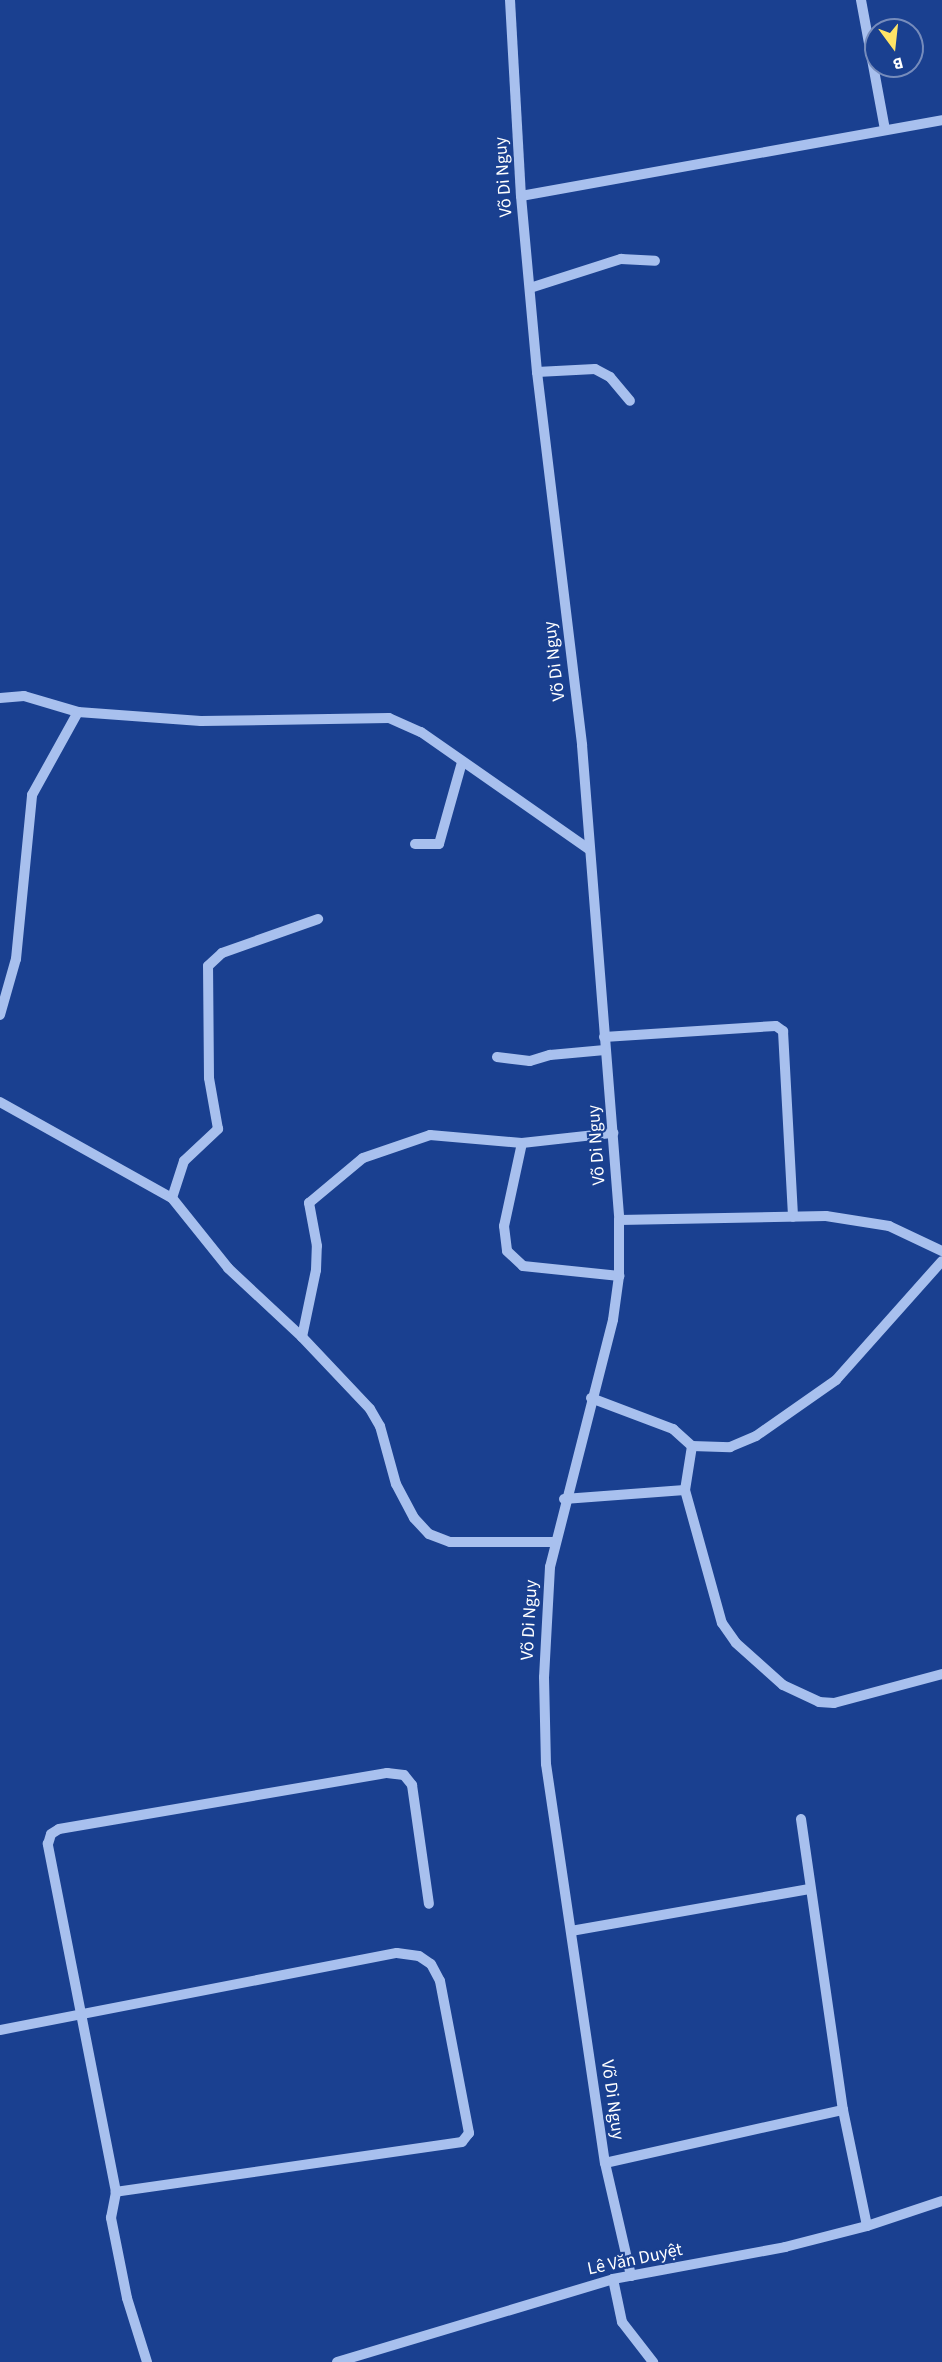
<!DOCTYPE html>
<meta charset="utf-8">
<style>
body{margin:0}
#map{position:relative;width:942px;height:2362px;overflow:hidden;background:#1a4090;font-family:"Source Sans 3",sans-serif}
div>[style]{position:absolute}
.minor>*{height:10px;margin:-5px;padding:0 5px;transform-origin:5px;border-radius:5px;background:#a8c0ee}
span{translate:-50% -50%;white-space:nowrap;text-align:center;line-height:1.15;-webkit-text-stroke:4.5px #1a4090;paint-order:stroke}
.street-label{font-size:18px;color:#fff}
.north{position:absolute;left:864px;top:18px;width:60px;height:60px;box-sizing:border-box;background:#1a4090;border:2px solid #768cbc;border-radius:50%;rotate:165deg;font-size:16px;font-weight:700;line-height:24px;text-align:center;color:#fff}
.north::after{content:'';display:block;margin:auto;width:21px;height:27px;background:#ffe466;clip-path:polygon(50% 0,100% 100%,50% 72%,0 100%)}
</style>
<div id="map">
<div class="minor">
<i style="left:510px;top:0;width:196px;rotate:86.8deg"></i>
<i style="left:521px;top:196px;width:177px;rotate:84.8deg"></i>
<i style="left:537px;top:372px;width:376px;rotate:83.1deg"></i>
<i style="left:582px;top:745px;width:476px;rotate:85.5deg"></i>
<i style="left:619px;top:1220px;width:56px;rotate:90deg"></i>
<i style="left:619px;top:1276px;width:44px;rotate:97.8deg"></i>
<i style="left:613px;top:1320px;width:255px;rotate:104.3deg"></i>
<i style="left:550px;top:1567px;width:110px;rotate:93.1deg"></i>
<i style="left:544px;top:1677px;width:87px;rotate:88.7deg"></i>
<i style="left:546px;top:1764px;width:403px;rotate:81.6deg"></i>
<i style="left:605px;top:2163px;width:116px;rotate:77deg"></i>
<i style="left:861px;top:0;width:132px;rotate:79.5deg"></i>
<i style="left:521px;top:196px;width:428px;rotate:-10.2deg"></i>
<i style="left:530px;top:288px;width:96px;rotate:-17.7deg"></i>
<i style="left:621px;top:259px;width:34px;rotate:3deg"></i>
<i style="left:537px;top:372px;width:58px;rotate:-3deg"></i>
<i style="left:595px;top:369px;width:17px;rotate:28deg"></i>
<i style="left:610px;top:377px;width:31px;rotate:50deg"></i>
<i style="left:0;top:698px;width:24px;rotate:-5deg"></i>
<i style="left:24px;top:696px;width:56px;rotate:16.5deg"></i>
<i style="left:78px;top:712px;width:123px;rotate:4.2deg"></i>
<i style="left:201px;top:721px;width:188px;rotate:-0.9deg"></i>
<i style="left:389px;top:718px;width:35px;rotate:24deg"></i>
<i style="left:421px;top:732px;width:205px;rotate:34.9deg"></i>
<i style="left:415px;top:844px;width:24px"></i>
<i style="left:439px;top:844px;width:85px;rotate:-74.3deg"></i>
<i style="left:0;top:1015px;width:58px;rotate:-74.1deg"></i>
<i style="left:16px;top:959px;width:165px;rotate:-84.4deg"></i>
<i style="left:32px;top:795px;width:95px;rotate:-61deg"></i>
<i style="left:604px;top:1037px;width:172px;rotate:-3.7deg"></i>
<i style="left:776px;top:1026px;width:9px;rotate:36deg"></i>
<i style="left:783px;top:1031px;width:186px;rotate:86.9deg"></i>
<i style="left:497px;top:1057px;width:33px;rotate:7deg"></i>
<i style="left:530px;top:1061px;width:21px;rotate:-17deg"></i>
<i style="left:550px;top:1055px;width:55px;rotate:-5.2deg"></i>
<i style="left:0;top:1102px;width:197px;rotate:29.2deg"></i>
<i style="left:172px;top:1198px;width:90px;rotate:51.3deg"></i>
<i style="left:228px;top:1268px;width:101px;rotate:43deg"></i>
<i style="left:302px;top:1337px;width:99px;rotate:46.6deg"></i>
<i style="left:370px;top:1409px;width:20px;rotate:60deg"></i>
<i style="left:380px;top:1426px;width:60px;rotate:74.6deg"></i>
<i style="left:396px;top:1484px;width:38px;rotate:62deg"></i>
<i style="left:414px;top:1518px;width:22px;rotate:47deg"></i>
<i style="left:429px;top:1534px;width:22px;rotate:21deg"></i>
<i style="left:450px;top:1542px;width:104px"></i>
<i style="left:522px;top:1143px;width:85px;rotate:102.2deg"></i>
<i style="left:504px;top:1226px;width:25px;rotate:83deg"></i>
<i style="left:507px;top:1251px;width:22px;rotate:43deg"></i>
<i style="left:523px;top:1266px;width:97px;rotate:5.9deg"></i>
<i style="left:172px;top:1198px;width:39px;rotate:-72deg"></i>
<i style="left:184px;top:1161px;width:47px;rotate:-43.3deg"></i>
<i style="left:218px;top:1129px;width:52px;rotate:-100deg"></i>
<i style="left:209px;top:1078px;width:112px;rotate:-90.5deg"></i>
<i style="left:208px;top:966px;width:19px;rotate:-43deg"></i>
<i style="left:222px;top:953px;width:102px;rotate:-19.5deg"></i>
<i style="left:619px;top:1220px;width:207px;rotate:-1.1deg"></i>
<i style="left:826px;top:1216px;width:64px;rotate:9deg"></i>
<i style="left:889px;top:1226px;width:59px;rotate:25.3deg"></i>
<i style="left:302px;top:1337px;width:68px;rotate:-78.2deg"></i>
<i style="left:316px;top:1270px;width:24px;rotate:-88deg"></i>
<i style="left:317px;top:1246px;width:44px;rotate:-100.5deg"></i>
<i style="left:309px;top:1203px;width:70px;rotate:-39.8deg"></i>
<i style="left:363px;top:1158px;width:71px;rotate:-18.9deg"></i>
<i style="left:430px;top:1135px;width:92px;rotate:5deg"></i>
<i style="left:522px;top:1143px;width:92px;rotate:-6.3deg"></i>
<i style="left:591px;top:1398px;width:88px;rotate:20.7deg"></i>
<i style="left:673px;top:1429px;width:25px;rotate:42deg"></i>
<i style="left:692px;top:1446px;width:38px;rotate:2deg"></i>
<i style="left:730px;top:1447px;width:28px;rotate:-23deg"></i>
<i style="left:756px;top:1436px;width:98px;rotate:-35deg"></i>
<i style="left:836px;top:1380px;width:159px;rotate:-48.3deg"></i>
<i style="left:692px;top:1446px;width:45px;rotate:99deg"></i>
<i style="left:685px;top:1490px;width:138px;rotate:74.5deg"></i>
<i style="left:722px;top:1623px;width:24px;rotate:55deg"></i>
<i style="left:736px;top:1643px;width:63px;rotate:41.8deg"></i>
<i style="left:783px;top:1685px;width:40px;rotate:25deg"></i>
<i style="left:819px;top:1702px;width:15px;rotate:4deg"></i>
<i style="left:834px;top:1703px;width:112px;rotate:-15deg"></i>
<i style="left:564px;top:1499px;width:121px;rotate:-4.3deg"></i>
<i style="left:801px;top:1819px;width:294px;rotate:81.8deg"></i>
<i style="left:843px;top:2110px;width:118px;rotate:78.3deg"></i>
<i style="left:571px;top:1931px;width:242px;rotate:-10deg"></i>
<i style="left:0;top:2030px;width:404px;rotate:-11deg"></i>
<i style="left:397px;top:1953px;width:22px;rotate:8deg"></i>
<i style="left:419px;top:1956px;width:14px;rotate:34deg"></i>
<i style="left:431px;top:1964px;width:19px;rotate:62deg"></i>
<i style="left:440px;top:1981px;width:155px;rotate:79.2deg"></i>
<i style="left:469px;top:2133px;width:11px;rotate:128deg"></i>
<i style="left:462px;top:2142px;width:350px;rotate:171.8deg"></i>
<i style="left:605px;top:2163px;width:244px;rotate:-12.6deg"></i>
<i style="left:613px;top:2279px;width:44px;rotate:78.2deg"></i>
<i style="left:622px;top:2322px;width:51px;rotate:52.2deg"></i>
<i style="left:147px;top:2362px;width:67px;rotate:-107.4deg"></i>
<i style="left:127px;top:2298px;width:82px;rotate:-101.3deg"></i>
<i style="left:111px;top:2218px;width:26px;rotate:-79deg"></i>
<i style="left:116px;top:2192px;width:355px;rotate:-101.1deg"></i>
<i style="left:48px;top:1844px;width:10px;rotate:-73deg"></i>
<i style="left:51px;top:1834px;width:9px;rotate:-32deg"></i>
<i style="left:59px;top:1829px;width:333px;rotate:-9.7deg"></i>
<i style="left:387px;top:1773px;width:17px;rotate:7deg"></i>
<i style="left:404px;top:1775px;width:13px;rotate:51deg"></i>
<i style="left:412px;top:1785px;width:120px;rotate:81.9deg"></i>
<i style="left:337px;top:2362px;width:288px;rotate:-16.7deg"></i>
<i style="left:613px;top:2279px;width:175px;rotate:-10.5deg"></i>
<i style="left:785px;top:2247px;width:85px;rotate:-14.4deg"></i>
<i style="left:867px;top:2226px;width:79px;rotate:-18.4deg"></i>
</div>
<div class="street-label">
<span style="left:504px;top:177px;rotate:-94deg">Võ Di Nguy</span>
<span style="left:555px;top:661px;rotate:-97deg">Võ Di Nguy</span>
<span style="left:597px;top:1145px;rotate:-94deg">Võ Di Nguy</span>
<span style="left:530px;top:1620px;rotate:-87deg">Võ Di Nguy</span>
<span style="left:612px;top:2100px;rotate:82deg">Võ Di Nguy</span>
<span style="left:635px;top:2260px;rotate:-12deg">Lê Văn Duyệt</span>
</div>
<div class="north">B</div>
</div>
